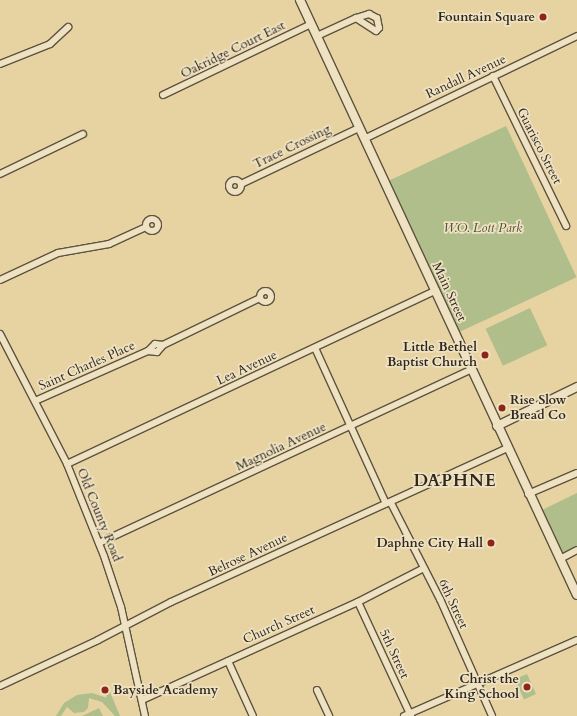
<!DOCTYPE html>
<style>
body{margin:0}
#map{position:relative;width:577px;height:716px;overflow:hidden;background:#e7d3a2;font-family:Cardo,serif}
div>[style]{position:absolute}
.green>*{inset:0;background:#afbe8a;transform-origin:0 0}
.roads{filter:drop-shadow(1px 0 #5d533f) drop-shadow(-1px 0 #5d533f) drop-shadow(0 1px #5d533f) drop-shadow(0 -1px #5d533f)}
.street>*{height:6px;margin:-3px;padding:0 3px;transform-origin:3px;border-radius:3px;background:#efe2c3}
.street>.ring{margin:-3px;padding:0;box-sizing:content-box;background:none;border:6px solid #efe2c3;border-radius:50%}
.secondary>*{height:8px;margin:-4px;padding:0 4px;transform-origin:4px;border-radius:4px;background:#efe2c3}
.dots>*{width:11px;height:11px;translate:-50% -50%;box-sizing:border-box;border:2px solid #efe2c3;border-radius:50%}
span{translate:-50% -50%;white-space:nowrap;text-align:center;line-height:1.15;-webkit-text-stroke:3.5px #efe2c3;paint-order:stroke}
.poi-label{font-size:13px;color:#2f281e;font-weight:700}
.right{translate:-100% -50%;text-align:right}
.left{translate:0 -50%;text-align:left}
.street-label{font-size:13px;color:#2f281e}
.park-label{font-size:13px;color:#4f4e39;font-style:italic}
.district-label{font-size:17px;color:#2f281e;font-weight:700;letter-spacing:1px}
</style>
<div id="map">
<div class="green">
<i style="left:506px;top:126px;width:167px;height:130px;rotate:65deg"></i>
<i style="left:530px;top:308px;width:41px;height:49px;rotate:65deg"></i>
<i style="clip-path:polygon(577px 493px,577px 546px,563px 553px,542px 510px)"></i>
<i style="left:527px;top:674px;width:22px;height:13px;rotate:66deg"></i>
<i style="clip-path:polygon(108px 687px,120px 716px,115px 716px,102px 702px,89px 698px,88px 708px,84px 712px,74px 713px,67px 707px,61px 716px,56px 716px,64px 703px,77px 695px,92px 693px,107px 698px,103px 689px)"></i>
<i style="clip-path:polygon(99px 708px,103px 716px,82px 716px)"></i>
</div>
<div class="roads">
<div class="street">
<i style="left:369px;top:14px;width:9px;rotate:27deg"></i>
<i style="left:377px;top:18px;width:10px;rotate:79deg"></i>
<i style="left:379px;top:28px;width:4px;rotate:135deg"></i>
<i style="left:376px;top:31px;width:24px;rotate:-147deg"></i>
<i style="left:356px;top:18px;width:14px;rotate:-17deg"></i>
<i style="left:317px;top:36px;width:43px;rotate:-24.8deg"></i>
<i style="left:0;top:64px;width:54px;rotate:-21.8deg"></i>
<i style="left:50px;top:44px;width:25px;rotate:-43deg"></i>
<i style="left:493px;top:76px;width:167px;rotate:64deg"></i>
<i style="left:163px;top:95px;width:164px;rotate:-25.6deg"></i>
<i style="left:364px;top:139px;width:237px;rotate:-25.8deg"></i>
<i style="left:0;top:174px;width:92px;rotate:-25.7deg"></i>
<i class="ring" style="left:229px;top:180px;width:6px;height:6px"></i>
<i style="left:241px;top:184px;width:131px;rotate:-25.4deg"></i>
<i class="ring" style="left:146px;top:219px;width:6px;height:6px"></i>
<i style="left:0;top:280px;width:64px;rotate:-25deg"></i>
<i style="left:58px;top:253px;width:52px;rotate:-10deg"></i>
<i style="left:109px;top:244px;width:41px;rotate:-24.7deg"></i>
<i class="ring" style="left:259.5px;top:290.5px;width:5px;height:5px"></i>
<i style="left:0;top:334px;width:146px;rotate:62.7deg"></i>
<i style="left:67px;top:464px;width:99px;rotate:68.1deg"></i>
<i style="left:104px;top:556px;width:54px;rotate:71.6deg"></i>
<i style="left:121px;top:607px;width:112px;rotate:77.6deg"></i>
<i style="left:315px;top:348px;width:171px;rotate:65.5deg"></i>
<i style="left:148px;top:351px;width:10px;rotate:-45deg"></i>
<i style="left:155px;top:344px;width:8px;rotate:7deg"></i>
<i style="left:35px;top:401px;width:124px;rotate:-23.9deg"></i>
<i style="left:148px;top:351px;width:9px;rotate:6deg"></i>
<i style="left:157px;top:352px;width:9px;rotate:-49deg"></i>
<i style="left:163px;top:345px;width:108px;rotate:-25.9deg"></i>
<i style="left:67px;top:464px;width:408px;rotate:-25.2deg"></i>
<i style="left:528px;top:494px;width:53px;rotate:-23.2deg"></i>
<i style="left:391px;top:503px;width:108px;rotate:63deg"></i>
<i style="left:440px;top:599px;width:128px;rotate:66deg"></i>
<i style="left:99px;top:543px;width:412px;rotate:-25deg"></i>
<i style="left:560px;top:559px;width:19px;rotate:-28deg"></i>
<i style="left:358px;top:602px;width:126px;rotate:65.1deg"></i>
<i style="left:228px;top:661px;width:60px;rotate:65.6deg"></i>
<i style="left:0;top:686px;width:108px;rotate:-25.1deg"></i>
<i style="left:98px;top:640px;width:82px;rotate:-27.5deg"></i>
<i style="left:171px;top:602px;width:370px;rotate:-24.6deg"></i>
<i style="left:317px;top:690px;width:29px;rotate:65deg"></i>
<i style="left:142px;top:700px;width:237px;rotate:-24.4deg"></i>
<i style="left:358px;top:602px;width:74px;rotate:-27.3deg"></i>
<i style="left:404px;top:716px;width:189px;rotate:-23.7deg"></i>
</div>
<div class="secondary">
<i style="left:300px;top:0;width:656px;rotate:65.04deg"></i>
<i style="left:497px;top:426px;width:89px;rotate:-26deg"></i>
</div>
</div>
<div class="dots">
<i style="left:543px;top:17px;background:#8f2418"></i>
<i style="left:485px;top:355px;background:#8f2418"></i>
<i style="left:502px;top:408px;background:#8f2418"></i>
<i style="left:491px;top:543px;background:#8f2418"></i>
<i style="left:527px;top:687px;background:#8f2418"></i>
<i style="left:105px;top:690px;background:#8f2418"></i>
</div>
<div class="poi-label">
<span class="right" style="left:535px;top:17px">Fountain Square</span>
<span class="right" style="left:477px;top:355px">Little Bethel<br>Baptist Church</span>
<span class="left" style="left:510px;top:408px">Rise Slow<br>Bread Co</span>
<span class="right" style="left:483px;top:543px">Daphne City Hall</span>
<span class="right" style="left:519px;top:687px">Christ the<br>King School</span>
<span class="left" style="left:113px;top:690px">Bayside Academy</span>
</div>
<div class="street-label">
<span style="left:233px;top:50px;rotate:-26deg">Oakridge Court East</span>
<span style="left:466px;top:77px;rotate:-25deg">Randall Avenue</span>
<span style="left:539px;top:146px;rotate:63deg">Guarisco Street</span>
<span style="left:292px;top:147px;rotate:-26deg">Trace Crossing</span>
<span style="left:449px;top:292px;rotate:65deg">Main Street</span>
<span style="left:87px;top:366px;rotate:-24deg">Saint Charles Place</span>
<span style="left:247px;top:368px;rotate:-25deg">Lea Avenue</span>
<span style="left:281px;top:447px;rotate:-25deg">Magnolia Avenue</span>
<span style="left:99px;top:515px;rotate:68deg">Old County Road</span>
<span style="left:248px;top:555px;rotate:-25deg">Belrose Avenue</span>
<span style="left:453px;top:604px;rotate:65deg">6th Street</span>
<span style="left:279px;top:625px;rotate:-24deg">Church Street</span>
<span style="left:394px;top:654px;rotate:65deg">5th Street</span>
</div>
<div class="park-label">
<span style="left:483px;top:228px">W.O. Lott Park</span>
</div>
<div class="district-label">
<span style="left:455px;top:481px">DAPHNE</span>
</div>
</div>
